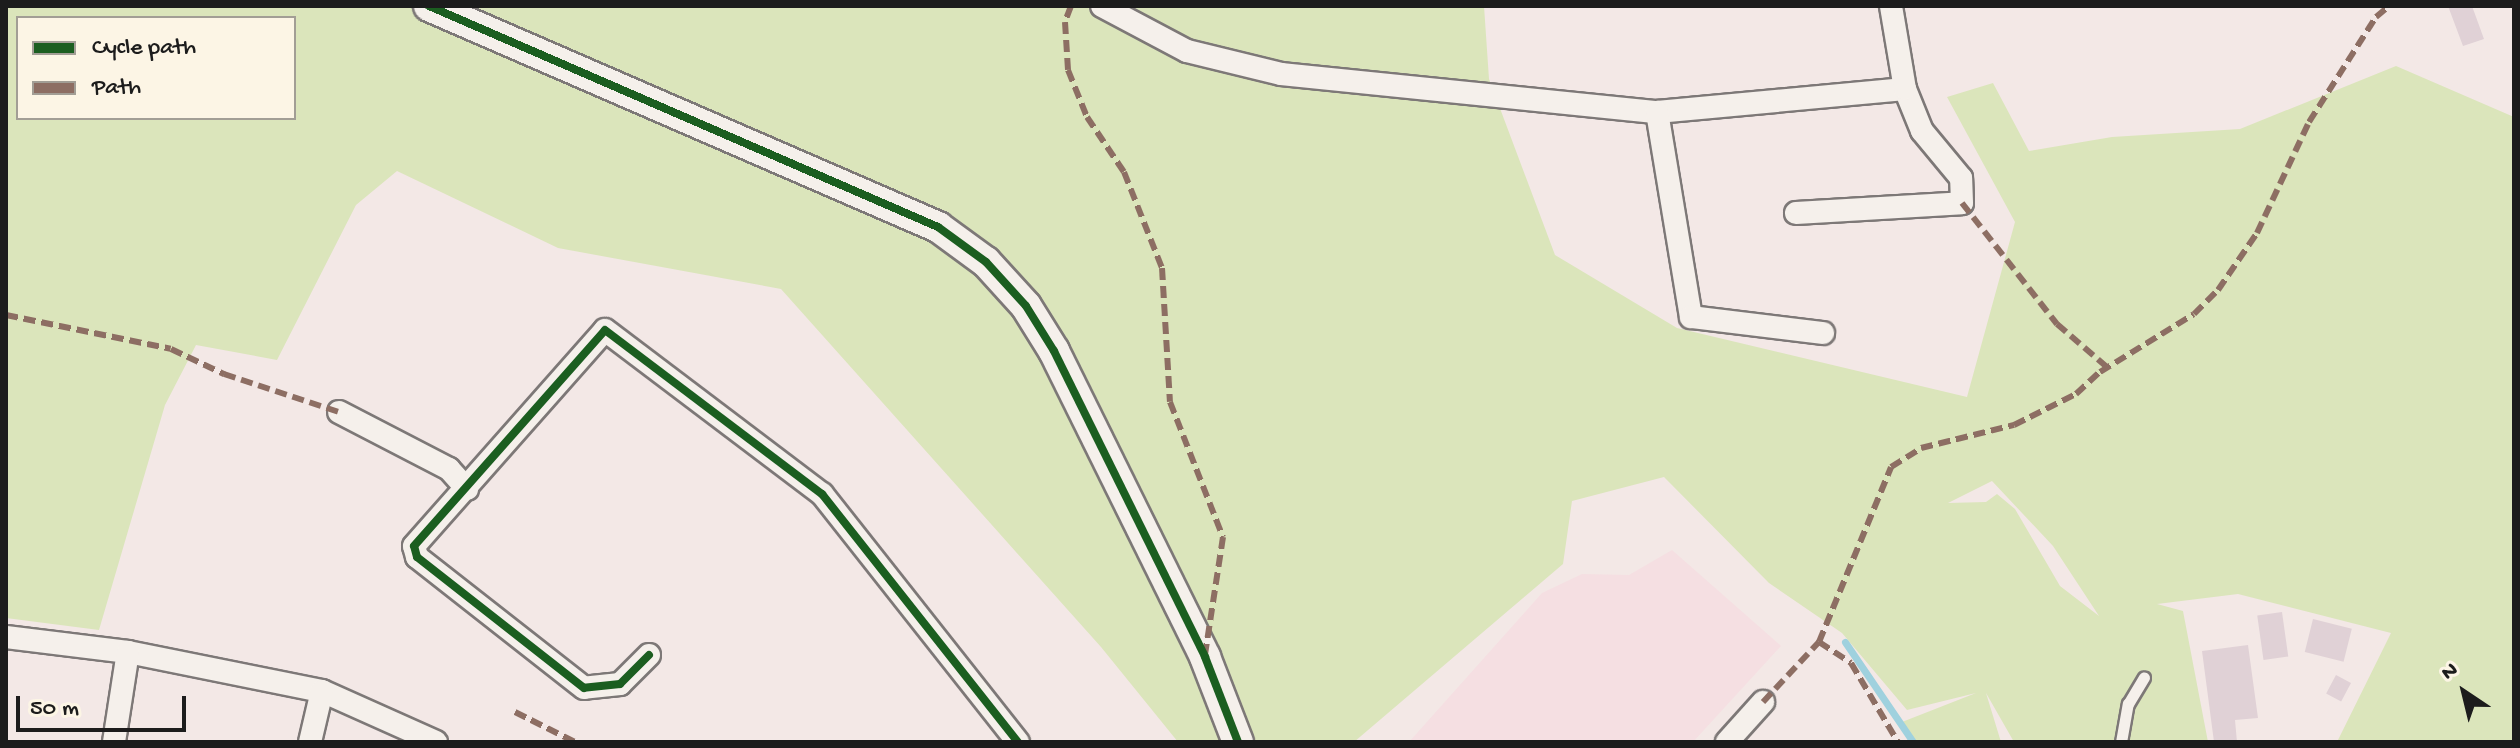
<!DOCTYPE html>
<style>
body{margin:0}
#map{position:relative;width:2520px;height:748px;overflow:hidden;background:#f3e8e6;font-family:"Gochi Hand",sans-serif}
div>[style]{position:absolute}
.built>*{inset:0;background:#f5dfe2}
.green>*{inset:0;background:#dbe5bb}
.stream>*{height:7px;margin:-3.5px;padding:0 3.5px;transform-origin:3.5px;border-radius:3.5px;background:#9fd1de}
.building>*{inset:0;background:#e0d1d6;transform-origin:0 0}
.roads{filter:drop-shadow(2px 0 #7d7877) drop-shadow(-2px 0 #7d7877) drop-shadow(0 2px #7d7877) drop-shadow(0 -2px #7d7877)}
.lane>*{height:11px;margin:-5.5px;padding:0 5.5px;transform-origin:5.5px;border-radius:5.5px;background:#f5f0eb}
.street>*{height:22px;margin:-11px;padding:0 11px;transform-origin:11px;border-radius:11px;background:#f5f0eb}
.secondary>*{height:30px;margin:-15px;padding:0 15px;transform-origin:15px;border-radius:15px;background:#f5f0eb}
.quiet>*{height:6px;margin-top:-3px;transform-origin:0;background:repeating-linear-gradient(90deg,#8d6e63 0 12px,transparent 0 18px)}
.cycleway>*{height:8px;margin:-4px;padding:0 4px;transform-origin:4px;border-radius:4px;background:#1b5e20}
span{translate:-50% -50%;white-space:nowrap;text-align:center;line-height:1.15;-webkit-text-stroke:6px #fcf5e5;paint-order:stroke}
.frame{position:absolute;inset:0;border:8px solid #1c1c1c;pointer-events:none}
.legend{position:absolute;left:16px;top:16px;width:280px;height:104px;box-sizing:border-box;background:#fcf5e5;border:2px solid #a29e95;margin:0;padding:10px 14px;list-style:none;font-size:24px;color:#1c1c1c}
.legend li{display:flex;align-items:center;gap:16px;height:40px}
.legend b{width:40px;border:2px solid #a29e95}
.north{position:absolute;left:2424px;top:652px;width:80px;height:80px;-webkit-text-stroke:6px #fcf5e5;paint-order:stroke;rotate:325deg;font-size:22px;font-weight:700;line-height:32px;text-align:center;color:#1c1c1c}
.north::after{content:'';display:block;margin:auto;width:28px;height:36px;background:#1c1c1c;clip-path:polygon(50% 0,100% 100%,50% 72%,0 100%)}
.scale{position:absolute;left:16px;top:696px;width:170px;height:36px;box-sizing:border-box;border:4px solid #1c1c1c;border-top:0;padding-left:10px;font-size:24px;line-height:28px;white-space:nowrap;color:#1c1c1c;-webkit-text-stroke:6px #fcf5e5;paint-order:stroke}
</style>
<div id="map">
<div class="built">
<i style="clip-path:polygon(1672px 550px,1781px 646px,1693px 742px,1409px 742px,1542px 593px,1582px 574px,1629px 575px)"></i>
</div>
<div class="green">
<i style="clip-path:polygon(evenodd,6px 6px,1484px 6px,1489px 79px,1555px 255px,1677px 328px,1967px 397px,2015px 222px,1947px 97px,1993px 83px,2029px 151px,2112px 137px,2240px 129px,2396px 66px,2514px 117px,2514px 742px,2337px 742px,2391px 633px,2238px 594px,2157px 604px,2183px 611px,2208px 742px,2014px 742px,1986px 693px,2001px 742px,1914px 742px,1902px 722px,1976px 693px,1907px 710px,1842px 633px,1769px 583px,1664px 477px,1572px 501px,1563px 564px,1354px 742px,1178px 742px,1101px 647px,781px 289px,558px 248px,397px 171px,356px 205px,277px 360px,196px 345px,165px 405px,99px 630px,6px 618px,6px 6px,18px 18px,294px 18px,294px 118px,18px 118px,18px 18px,6px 6px,1992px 481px,2053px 546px,2099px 616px,2060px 586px,2015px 509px,1997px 494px,1986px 502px,1948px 503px,1992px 481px)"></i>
</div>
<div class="stream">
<i style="left:1845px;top:642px;width:121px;rotate:55.8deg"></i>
</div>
<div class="building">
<i style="clip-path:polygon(2448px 6px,2472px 6px,2484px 39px,2463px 46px)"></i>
<i style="left:2282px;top:612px;width:45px;height:25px;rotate:82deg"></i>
<i style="left:2313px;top:619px;width:40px;height:34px;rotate:14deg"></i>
<i style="clip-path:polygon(2248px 645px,2258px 718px,2235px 720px,2237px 742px,2214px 742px,2202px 651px)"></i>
<i style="left:2336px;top:675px;width:17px;height:21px;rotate:28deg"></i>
</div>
<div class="roads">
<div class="lane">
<i style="left:2121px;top:742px;width:39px;rotate:-80deg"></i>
<i style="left:2128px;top:704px;width:31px;rotate:-59deg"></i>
</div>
<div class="street">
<i style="left:1102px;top:6px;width:96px;rotate:27.9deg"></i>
<i style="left:1187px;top:51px;width:97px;rotate:13.7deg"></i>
<i style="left:1281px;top:74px;width:378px;rotate:5.8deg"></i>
<i style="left:1657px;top:112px;width:249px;rotate:-5.3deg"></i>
<i style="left:1657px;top:112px;width:208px;rotate:80.6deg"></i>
<i style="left:1691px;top:317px;width:133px;rotate:6.9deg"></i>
<i style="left:1796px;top:213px;width:166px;rotate:-3.4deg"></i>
<i style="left:1962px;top:203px;width:25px;rotate:-92deg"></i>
<i style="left:1961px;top:178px;width:61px;rotate:-129.7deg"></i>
<i style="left:1922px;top:131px;width:45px;rotate:-112deg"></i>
<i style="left:1905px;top:89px;width:84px;rotate:-99.6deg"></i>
<i style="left:339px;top:412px;width:124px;rotate:27.4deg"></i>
<i style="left:449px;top:469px;width:27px;rotate:48deg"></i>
<i style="left:6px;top:637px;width:123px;rotate:7deg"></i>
<i style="left:128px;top:652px;width:198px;rotate:11.4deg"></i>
<i style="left:322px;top:691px;width:125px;rotate:24.1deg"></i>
<i style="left:649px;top:655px;width:41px;rotate:135deg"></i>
<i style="left:620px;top:684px;width:36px;rotate:174deg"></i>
<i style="left:584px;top:688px;width:212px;rotate:-141.9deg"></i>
<i style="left:417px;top:557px;width:11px;rotate:-105deg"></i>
<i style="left:414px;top:546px;width:288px;rotate:-48.5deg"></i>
<i style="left:605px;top:330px;width:272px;rotate:37.1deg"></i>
<i style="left:822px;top:494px;width:316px;rotate:51.7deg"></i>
<i style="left:114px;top:742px;width:91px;rotate:-81.2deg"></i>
<i style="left:310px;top:742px;width:52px;rotate:-76.8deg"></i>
<i style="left:1727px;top:742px;width:54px;rotate:-48deg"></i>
</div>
<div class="secondary">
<i style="left:429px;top:6px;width:555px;rotate:23.47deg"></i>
<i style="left:938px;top:227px;width:59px;rotate:36.1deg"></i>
<i style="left:986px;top:262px;width:59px;rotate:47.7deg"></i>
<i style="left:1026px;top:306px;width:53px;rotate:58.1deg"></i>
<i style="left:1054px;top:351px;width:341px;rotate:63.7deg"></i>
<i style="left:1205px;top:657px;width:91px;rotate:68.8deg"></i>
</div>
</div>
<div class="quiet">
<i style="left:1071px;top:6px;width:17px;rotate:111deg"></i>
<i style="left:1065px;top:22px;width:48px;rotate:86.4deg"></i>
<i style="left:1068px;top:70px;width:51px;rotate:68deg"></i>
<i style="left:1087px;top:117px;width:66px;rotate:56.1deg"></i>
<i style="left:1124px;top:172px;width:103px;rotate:68.4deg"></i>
<i style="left:1162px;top:268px;width:134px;rotate:86.6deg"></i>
<i style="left:1170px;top:402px;width:145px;rotate:68.6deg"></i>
<i style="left:1223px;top:537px;width:118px;rotate:98.7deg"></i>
<i style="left:1962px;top:203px;width:154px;rotate:51.9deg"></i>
<i style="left:2057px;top:324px;width:67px;rotate:40.8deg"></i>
<i style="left:6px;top:315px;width:168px;rotate:11.6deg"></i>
<i style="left:171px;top:349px;width:59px;rotate:25.3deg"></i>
<i style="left:224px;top:374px;width:121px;rotate:18.3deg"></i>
<i style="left:1819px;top:642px;width:38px;rotate:33deg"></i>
<i style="left:1851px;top:663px;width:92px;rotate:59.3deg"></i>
<i style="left:1763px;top:702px;width:82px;rotate:-47deg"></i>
<i style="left:1819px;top:642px;width:189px;rotate:-67.6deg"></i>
<i style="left:1891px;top:467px;width:36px;rotate:-32deg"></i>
<i style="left:1921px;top:448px;width:96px;rotate:-13.9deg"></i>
<i style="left:2014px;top:425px;width:69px;rotate:-26.6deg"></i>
<i style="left:2076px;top:394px;width:33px;rotate:-43deg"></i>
<i style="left:2100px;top:372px;width:110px;rotate:-31.7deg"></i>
<i style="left:2194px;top:314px;width:34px;rotate:-45deg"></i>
<i style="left:2218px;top:290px;width:69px;rotate:-55.6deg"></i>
<i style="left:2257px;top:233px;width:123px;rotate:-64.9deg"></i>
<i style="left:2309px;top:122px;width:125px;rotate:-57.5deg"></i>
<i style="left:2376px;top:17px;width:17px;rotate:-40deg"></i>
<i style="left:515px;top:712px;width:67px;rotate:26.6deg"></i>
</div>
<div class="cycleway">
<i style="left:429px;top:6px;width:555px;rotate:23.47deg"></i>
<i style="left:938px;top:227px;width:59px;rotate:36.1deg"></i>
<i style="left:986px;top:262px;width:59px;rotate:47.7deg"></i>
<i style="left:1026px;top:306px;width:53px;rotate:58.1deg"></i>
<i style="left:1054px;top:351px;width:341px;rotate:63.7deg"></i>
<i style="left:1205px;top:657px;width:91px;rotate:68.8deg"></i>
<i style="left:649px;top:655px;width:41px;rotate:135deg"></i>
<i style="left:620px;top:684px;width:36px;rotate:174deg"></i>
<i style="left:584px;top:688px;width:212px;rotate:-141.9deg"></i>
<i style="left:417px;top:557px;width:11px;rotate:-105deg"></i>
<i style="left:414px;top:546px;width:288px;rotate:-48.5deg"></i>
<i style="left:605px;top:330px;width:272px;rotate:37.1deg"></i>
<i style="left:822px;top:494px;width:316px;rotate:51.7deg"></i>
</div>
<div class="frame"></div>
<ul class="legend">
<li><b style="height:10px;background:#1b5e20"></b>Cycle path</li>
<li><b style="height:10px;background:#8d6e63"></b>Path</li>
</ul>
<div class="north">N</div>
<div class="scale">50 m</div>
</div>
